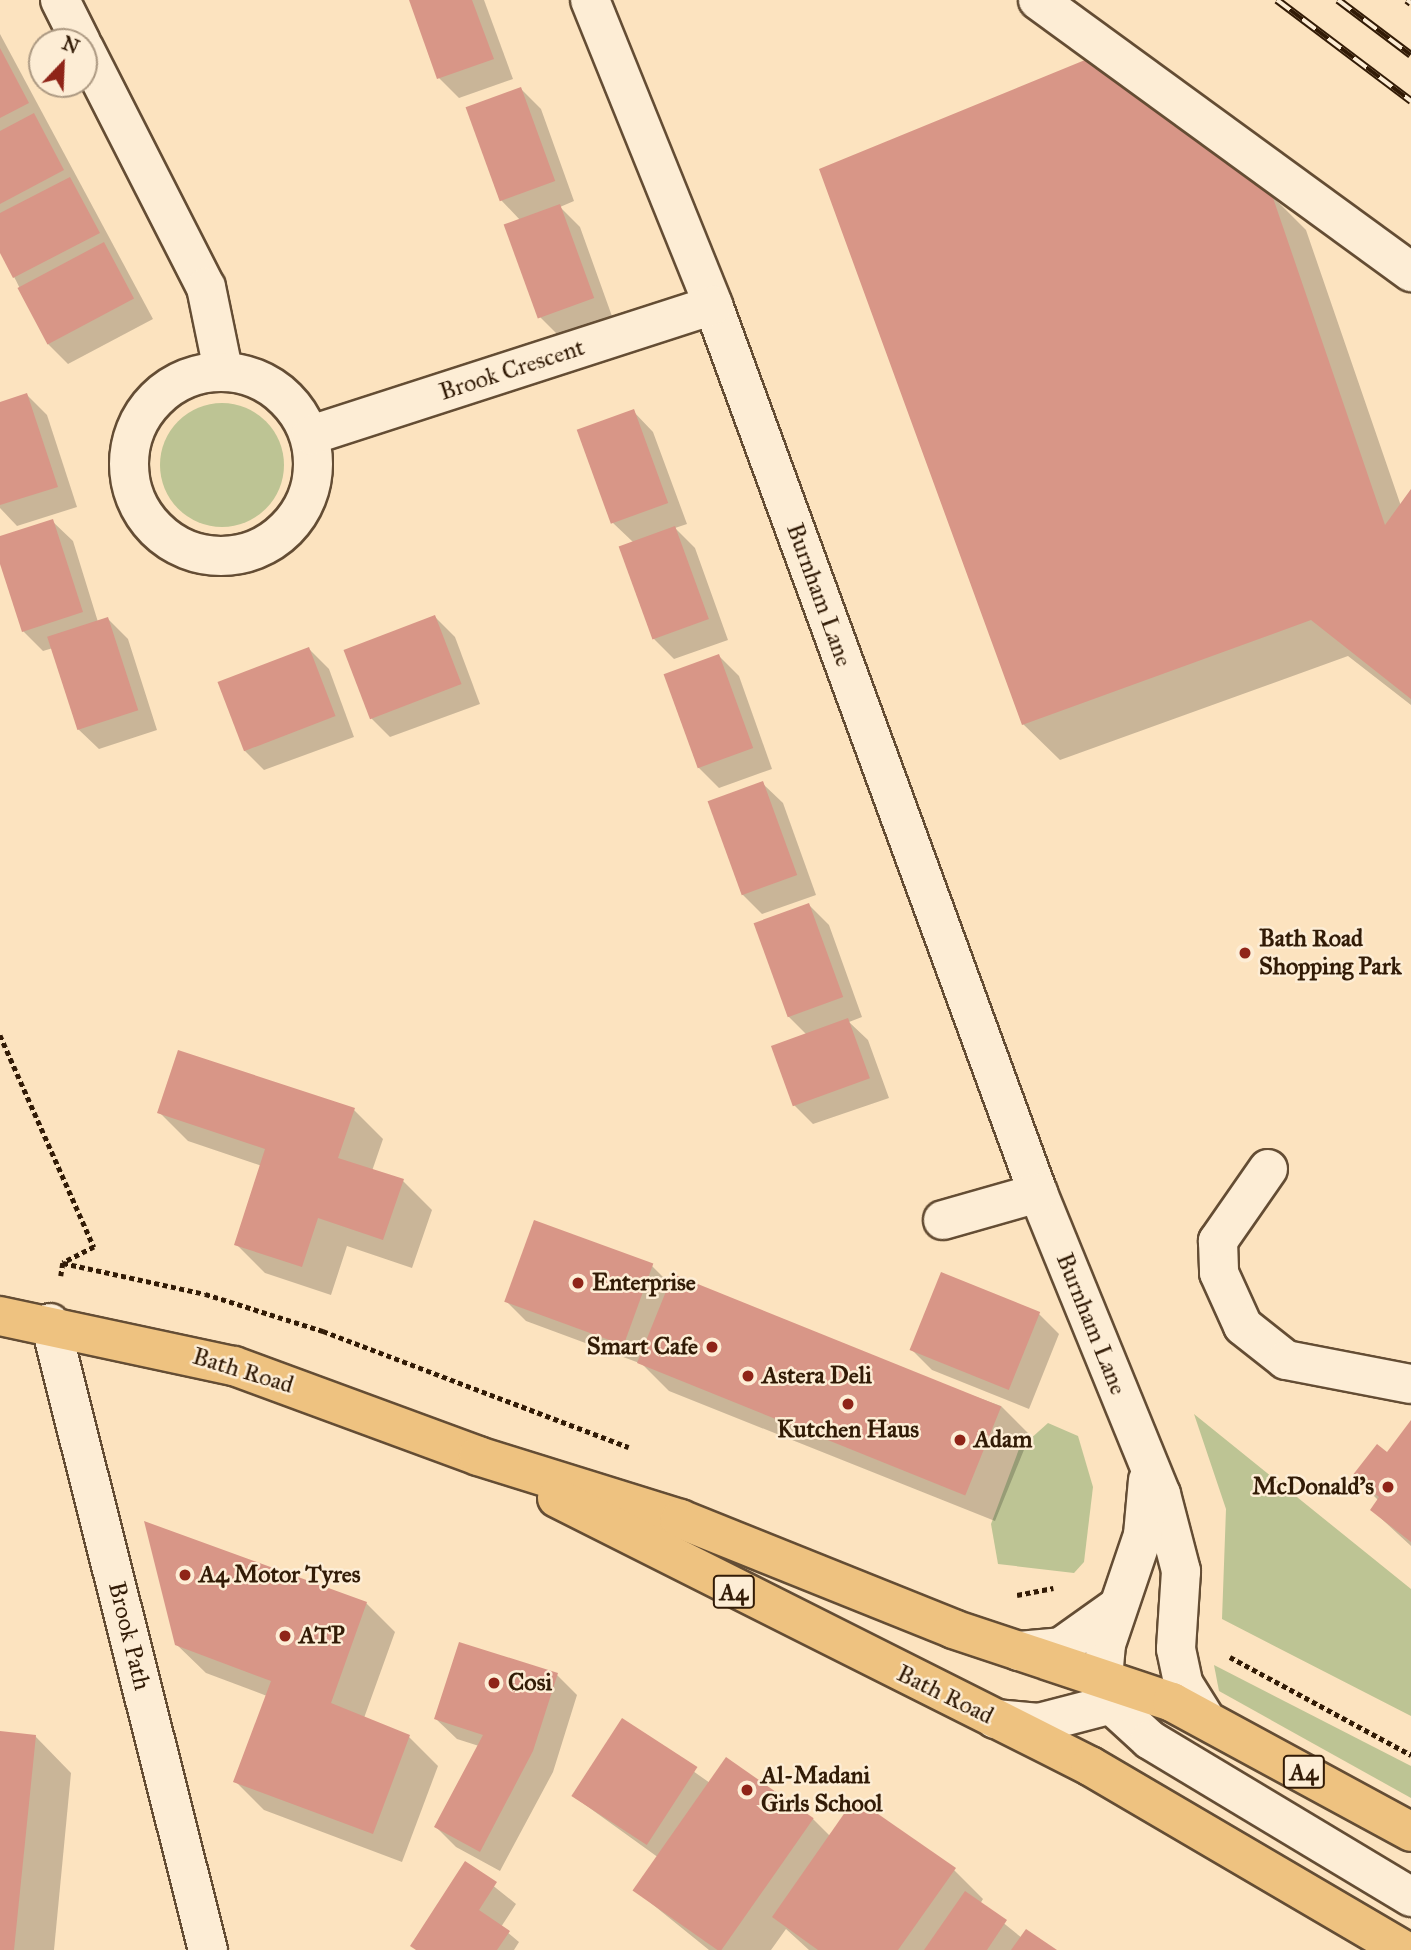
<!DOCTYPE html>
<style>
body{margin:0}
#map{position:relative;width:1411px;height:1950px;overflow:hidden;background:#fce3bf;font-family:"IM FELL Great Primer",serif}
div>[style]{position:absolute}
.green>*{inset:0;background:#bdc494}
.round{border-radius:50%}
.shadow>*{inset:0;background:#0003}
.building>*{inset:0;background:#d89687;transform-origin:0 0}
.path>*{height:4.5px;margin-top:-2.25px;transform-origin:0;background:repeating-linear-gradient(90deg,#321b06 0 5px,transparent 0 8.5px)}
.roads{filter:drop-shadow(2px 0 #644d34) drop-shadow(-2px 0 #644d34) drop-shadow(0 2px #644d34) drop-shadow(0 -2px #644d34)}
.minor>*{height:38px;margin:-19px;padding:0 19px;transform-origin:19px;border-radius:19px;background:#fdedd5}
.minor>.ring{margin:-19px;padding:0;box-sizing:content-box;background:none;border:38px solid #fdedd5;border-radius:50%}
.major>*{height:38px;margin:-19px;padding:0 19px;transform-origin:19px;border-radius:19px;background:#eec280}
.rail>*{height:8px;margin-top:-4px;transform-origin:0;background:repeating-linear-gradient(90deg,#fdedd5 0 16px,#321b06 0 32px);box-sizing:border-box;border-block:2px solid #321b06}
.dots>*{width:19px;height:19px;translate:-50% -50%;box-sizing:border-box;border:4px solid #fdedd5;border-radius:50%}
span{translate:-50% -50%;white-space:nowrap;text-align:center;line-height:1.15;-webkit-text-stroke:5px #fdedd5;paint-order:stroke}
.shield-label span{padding:2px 5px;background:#fdedd5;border:2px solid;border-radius:5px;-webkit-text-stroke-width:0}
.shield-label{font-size:23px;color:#321b06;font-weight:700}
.street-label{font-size:24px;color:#321b06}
.poi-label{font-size:24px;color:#321b06;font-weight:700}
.left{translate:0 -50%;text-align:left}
.right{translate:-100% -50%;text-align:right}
.north{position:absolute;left:28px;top:28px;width:70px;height:70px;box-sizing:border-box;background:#fdedd5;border:2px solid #ac9982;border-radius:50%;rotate:23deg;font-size:19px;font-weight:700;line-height:28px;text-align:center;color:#321b06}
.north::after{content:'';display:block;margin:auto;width:24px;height:32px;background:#8f2418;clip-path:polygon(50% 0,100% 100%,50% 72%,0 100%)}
</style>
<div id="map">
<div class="green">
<i class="round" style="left:160px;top:403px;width:124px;height:124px"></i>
<i style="clip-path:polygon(1194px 1414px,1411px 1589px,1411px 1716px,1222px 1619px,1226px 1509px)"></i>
<i style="clip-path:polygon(1048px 1423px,1078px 1436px,1093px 1487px,1084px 1562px,1074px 1573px,998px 1564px,991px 1524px,1019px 1449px)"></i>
<i style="clip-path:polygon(1214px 1665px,1411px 1766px,1411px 1798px,1219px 1691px)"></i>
</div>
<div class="shadow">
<i style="clip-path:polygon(411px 0,484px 0,513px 79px,459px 98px,439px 78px)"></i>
<i style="clip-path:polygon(0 34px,153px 319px,68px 364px,48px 344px,0 249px)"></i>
<i style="clip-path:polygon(521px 89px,541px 109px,574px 201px,560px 207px,580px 227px,613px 319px,560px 337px,540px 317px,521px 221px,501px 200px,468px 109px)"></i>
<i style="clip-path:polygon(1269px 193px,1306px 230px,1401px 506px,1411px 492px,1411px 705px,1348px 656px,1060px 760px,1023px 724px)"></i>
<i style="clip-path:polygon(27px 395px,47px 415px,77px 507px,17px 526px,0 508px,0 404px)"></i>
<i style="clip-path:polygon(633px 411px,653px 432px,687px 524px,675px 528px,695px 548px,728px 640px,674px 659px,654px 639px,633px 542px,613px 523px)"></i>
<i style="clip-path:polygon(52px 521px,73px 541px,98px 622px,108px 619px,128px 639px,157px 730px,99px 749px,78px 729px,53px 648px,43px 651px,23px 631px,0 558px,0 538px)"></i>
<i style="clip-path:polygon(435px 617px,455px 637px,480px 704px,390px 737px,370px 717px)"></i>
<i style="clip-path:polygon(309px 649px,329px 669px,354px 737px,264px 770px,244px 750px)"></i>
<i style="clip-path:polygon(719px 656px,739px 676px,772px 769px,719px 788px,698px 767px,665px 675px)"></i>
<i style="clip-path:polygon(762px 783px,783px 803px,816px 895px,762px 914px,742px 894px)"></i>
<i style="clip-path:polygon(809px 905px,829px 925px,862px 1017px,849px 1022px,868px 1040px,889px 1098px,813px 1124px,793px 1104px,807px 1035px,788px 1016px)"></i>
<i style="clip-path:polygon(354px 1110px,383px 1139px,372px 1171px,403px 1181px,432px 1210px,412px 1268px,347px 1246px,331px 1295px,265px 1273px,236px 1244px,262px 1166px,188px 1141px,159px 1112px)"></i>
<i style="clip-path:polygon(652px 1266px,670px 1284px,1001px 1406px,1030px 1435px,995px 1521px,669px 1391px,642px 1364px,526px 1321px,506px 1301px)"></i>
<i style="clip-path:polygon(1039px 1314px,1059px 1334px,1029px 1409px,932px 1370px,912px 1350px)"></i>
<i style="clip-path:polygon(1411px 1423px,1411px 1546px,1372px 1510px,1379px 1501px,1354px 1476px,1387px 1455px)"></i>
<i style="clip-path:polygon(366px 1603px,395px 1632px,364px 1718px,409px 1737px,438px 1766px,402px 1862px,264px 1810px,235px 1781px,267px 1696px,206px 1673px,176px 1644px)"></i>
<i style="clip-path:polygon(557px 1675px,577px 1695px,553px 1772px,500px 1871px,456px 1847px,436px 1827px,479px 1746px,457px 1739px,436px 1719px)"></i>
<i style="clip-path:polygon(622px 1721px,710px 1783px,813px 1819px,830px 1836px,954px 1870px,983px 1899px,980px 1904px,1022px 1938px,1054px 1950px,809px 1950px,786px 1929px,771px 1950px,709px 1950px,636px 1891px,659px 1858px,573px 1796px)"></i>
<i style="clip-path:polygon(0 1732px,35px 1736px,71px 1773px,54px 1950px,0 1950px)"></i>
<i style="clip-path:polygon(466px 1864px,516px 1904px,501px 1927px,519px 1942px,514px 1950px,416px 1950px)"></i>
</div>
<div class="building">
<i style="clip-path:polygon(409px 0,472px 0,494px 59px,437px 79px)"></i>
<i style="clip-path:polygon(0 48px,29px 103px,0 118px)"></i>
<i style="clip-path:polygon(1085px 60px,1271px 192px,1385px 525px,1411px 489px,1411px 699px,1311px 620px,1022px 725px,819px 169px)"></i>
<i style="left:521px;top:87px;width:100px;height:59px;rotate:70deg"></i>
<i style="clip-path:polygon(34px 113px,64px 170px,0 204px,0 131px)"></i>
<i style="clip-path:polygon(70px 177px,100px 233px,13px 278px,0 253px,0 213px)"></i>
<i style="left:560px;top:204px;width:100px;height:60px;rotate:70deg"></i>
<i style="left:104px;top:242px;width:64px;height:98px;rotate:62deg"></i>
<i style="clip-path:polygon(27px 393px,58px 487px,0 505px,0 402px)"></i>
<i style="left:634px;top:409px;width:100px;height:61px;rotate:70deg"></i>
<i style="clip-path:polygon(53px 519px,83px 612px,22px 632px,0 564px,0 536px)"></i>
<i style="left:675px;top:526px;width:99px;height:60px;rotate:70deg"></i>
<i style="left:435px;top:615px;width:74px;height:98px;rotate:69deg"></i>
<i style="left:108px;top:617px;width:98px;height:64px;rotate:72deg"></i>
<i style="left:309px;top:647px;width:74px;height:98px;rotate:69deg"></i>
<i style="left:719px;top:654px;width:100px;height:59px;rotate:70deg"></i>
<i style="left:763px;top:781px;width:100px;height:59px;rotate:70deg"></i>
<i style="left:809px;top:903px;width:100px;height:59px;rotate:70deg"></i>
<i style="left:848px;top:1018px;width:64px;height:82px;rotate:70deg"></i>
<i style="clip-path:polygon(178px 1050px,355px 1108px,338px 1158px,404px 1179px,383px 1240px,318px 1218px,302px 1267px,234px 1245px,265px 1149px,157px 1113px)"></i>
<i style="left:534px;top:1220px;width:127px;height:87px;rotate:20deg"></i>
<i style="left:941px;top:1272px;width:107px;height:84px;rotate:22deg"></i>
<i style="left:673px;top:1274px;width:354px;height:96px;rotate:22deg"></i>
<i style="clip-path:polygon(1411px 1420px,1411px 1542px,1370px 1510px,1379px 1497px,1352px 1476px,1377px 1444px,1387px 1452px)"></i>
<i style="clip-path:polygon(144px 1521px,367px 1602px,331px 1703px,410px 1735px,373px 1834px,233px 1782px,271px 1681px,175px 1645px)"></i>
<i style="clip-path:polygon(459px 1642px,558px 1673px,533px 1751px,480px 1852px,434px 1827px,483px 1735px,434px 1719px)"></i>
<i style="left:622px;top:1718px;width:90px;height:93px;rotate:33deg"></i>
<i style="clip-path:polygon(0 1731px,36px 1735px,14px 1950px,0 1950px)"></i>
<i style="left:726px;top:1757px;width:107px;height:163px;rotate:35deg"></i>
<i style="clip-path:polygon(855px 1798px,956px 1868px,898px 1950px,818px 1950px,772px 1917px)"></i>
<i style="clip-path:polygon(465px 1861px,497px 1882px,479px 1910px,510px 1931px,497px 1950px,416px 1950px,410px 1946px)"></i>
<i style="clip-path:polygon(965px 1891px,1007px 1920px,987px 1950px,924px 1950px)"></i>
<i style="clip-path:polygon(1026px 1929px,1057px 1950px,1011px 1950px)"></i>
</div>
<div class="path">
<i style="left:0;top:1035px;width:232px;rotate:66.1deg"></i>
<i style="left:94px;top:1247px;width:35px;rotate:153deg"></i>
<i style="left:63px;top:1263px;width:13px;rotate:99deg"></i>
<i style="left:63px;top:1263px;width:145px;rotate:12.3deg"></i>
<i style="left:205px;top:1294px;width:124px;rotate:17.4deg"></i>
<i style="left:323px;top:1331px;width:327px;rotate:20.8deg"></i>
<i style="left:1017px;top:1595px;width:37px;rotate:-11deg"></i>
<i style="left:1230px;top:1657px;width:206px;rotate:28.4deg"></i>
</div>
<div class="roads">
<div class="minor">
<i style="left:60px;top:0;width:47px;rotate:63.4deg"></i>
<i style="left:590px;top:0;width:329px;rotate:68deg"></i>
<i style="left:713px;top:305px;width:946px;rotate:69.9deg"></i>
<i style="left:1038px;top:1193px;width:325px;rotate:67.8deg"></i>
<i style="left:1161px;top:1494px;width:80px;rotate:75.4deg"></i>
<i style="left:1181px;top:1571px;width:78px;rotate:93.7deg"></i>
<i style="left:1176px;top:1649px;width:35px;rotate:78deg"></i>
<i style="left:1183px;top:1683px;width:39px;rotate:58deg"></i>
<i style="left:1038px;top:0;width:462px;rotate:36.1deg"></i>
<i style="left:84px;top:48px;width:268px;rotate:63deg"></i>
<i style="left:206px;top:287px;width:85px;rotate:78.4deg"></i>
<i class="ring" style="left:129px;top:372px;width:146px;height:146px"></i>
<i style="left:311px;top:435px;width:422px;rotate:-17.9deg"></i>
<i style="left:1268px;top:1169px;width:88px;rotate:124.8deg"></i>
<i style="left:1218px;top:1241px;width:32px;rotate:88deg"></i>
<i style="left:1219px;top:1273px;width:58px;rotate:65.6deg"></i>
<i style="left:1243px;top:1326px;width:55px;rotate:38.3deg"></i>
<i style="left:1286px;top:1360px;width:127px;rotate:10.9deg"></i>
<i style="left:943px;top:1220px;width:99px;rotate:-15.9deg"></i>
<i style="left:50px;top:1323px;width:647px;rotate:75.86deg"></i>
<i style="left:1148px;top:1480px;width:55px;rotate:95.2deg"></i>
<i style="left:1143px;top:1535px;width:115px;rotate:108.7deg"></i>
<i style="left:1106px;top:1644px;width:33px;rotate:95deg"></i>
<i style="left:1103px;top:1677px;width:33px;rotate:69deg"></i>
<i style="left:1115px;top:1708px;width:47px;rotate:42.4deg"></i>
<i style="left:1150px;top:1740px;width:305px;rotate:31deg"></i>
<i style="left:1019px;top:1651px;width:42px;rotate:-5.4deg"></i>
<i style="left:1061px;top:1647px;width:69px;rotate:-35.5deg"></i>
<i style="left:995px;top:1719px;width:44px;rotate:5.2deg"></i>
<i style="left:1039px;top:1723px;width:100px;rotate:-14.5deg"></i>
</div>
<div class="major">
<i style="left:0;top:1316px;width:239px;rotate:12.1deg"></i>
<i style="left:234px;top:1366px;width:260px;rotate:20.2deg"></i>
<i style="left:478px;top:1456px;width:212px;rotate:17.3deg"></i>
<i style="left:680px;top:1519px;width:294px;rotate:21.9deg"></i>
<i style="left:953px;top:1629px;width:231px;rotate:18.4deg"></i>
<i style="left:1172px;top:1702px;width:272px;rotate:28.5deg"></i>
<i style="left:557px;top:1498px;width:597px;rotate:26.69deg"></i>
<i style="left:1090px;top:1766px;width:364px;rotate:30.4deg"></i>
</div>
</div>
<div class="rail">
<i style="left:1277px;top:0;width:168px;rotate:37deg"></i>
<i style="left:1338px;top:0;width:91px;rotate:37deg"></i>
<i style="left:1407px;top:0;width:5px;rotate:37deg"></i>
</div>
<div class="dots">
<i style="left:1245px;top:953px;background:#8f2418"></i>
<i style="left:578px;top:1283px;background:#8f2418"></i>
<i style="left:712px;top:1347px;background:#8f2418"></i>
<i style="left:748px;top:1376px;background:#8f2418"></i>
<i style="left:848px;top:1404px;background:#8f2418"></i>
<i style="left:960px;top:1440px;background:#8f2418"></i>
<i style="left:1388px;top:1487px;background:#8f2418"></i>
<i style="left:185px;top:1575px;background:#8f2418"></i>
<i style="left:285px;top:1636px;background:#8f2418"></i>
<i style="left:494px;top:1683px;background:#8f2418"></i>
<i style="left:747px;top:1790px;background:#8f2418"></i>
</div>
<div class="shield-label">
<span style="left:734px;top:1592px">A4</span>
<span style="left:1304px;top:1772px">A4</span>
</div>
<div class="street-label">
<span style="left:512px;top:370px;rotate:-18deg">Brook Crescent</span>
<span style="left:819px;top:595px;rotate:70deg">Burnham Lane</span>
<span style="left:1091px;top:1324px;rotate:68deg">Burnham Lane</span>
<span style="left:243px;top:1371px;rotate:17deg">Bath Road</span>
<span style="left:129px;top:1636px;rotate:76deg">Brook Path</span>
<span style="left:945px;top:1695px;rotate:26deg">Bath Road</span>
</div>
<div class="poi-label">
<span class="left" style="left:1259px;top:953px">Bath Road<br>Shopping Park</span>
<span class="left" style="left:592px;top:1283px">Enterprise</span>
<span class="right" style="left:698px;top:1347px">Smart Cafe</span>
<span class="left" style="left:762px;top:1376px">Astera Deli</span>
<span style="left:848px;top:1430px">Kutchen Haus</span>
<span class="left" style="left:974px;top:1440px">Adam</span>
<span class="right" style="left:1374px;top:1487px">McDonald's</span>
<span class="left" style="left:199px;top:1575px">A4 Motor Tyres</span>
<span class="left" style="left:299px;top:1636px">ATP</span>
<span class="left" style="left:508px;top:1683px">Cosi</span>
<span class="left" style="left:761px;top:1790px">Al-Madani<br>Girls School</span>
</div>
<div class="north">N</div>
</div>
